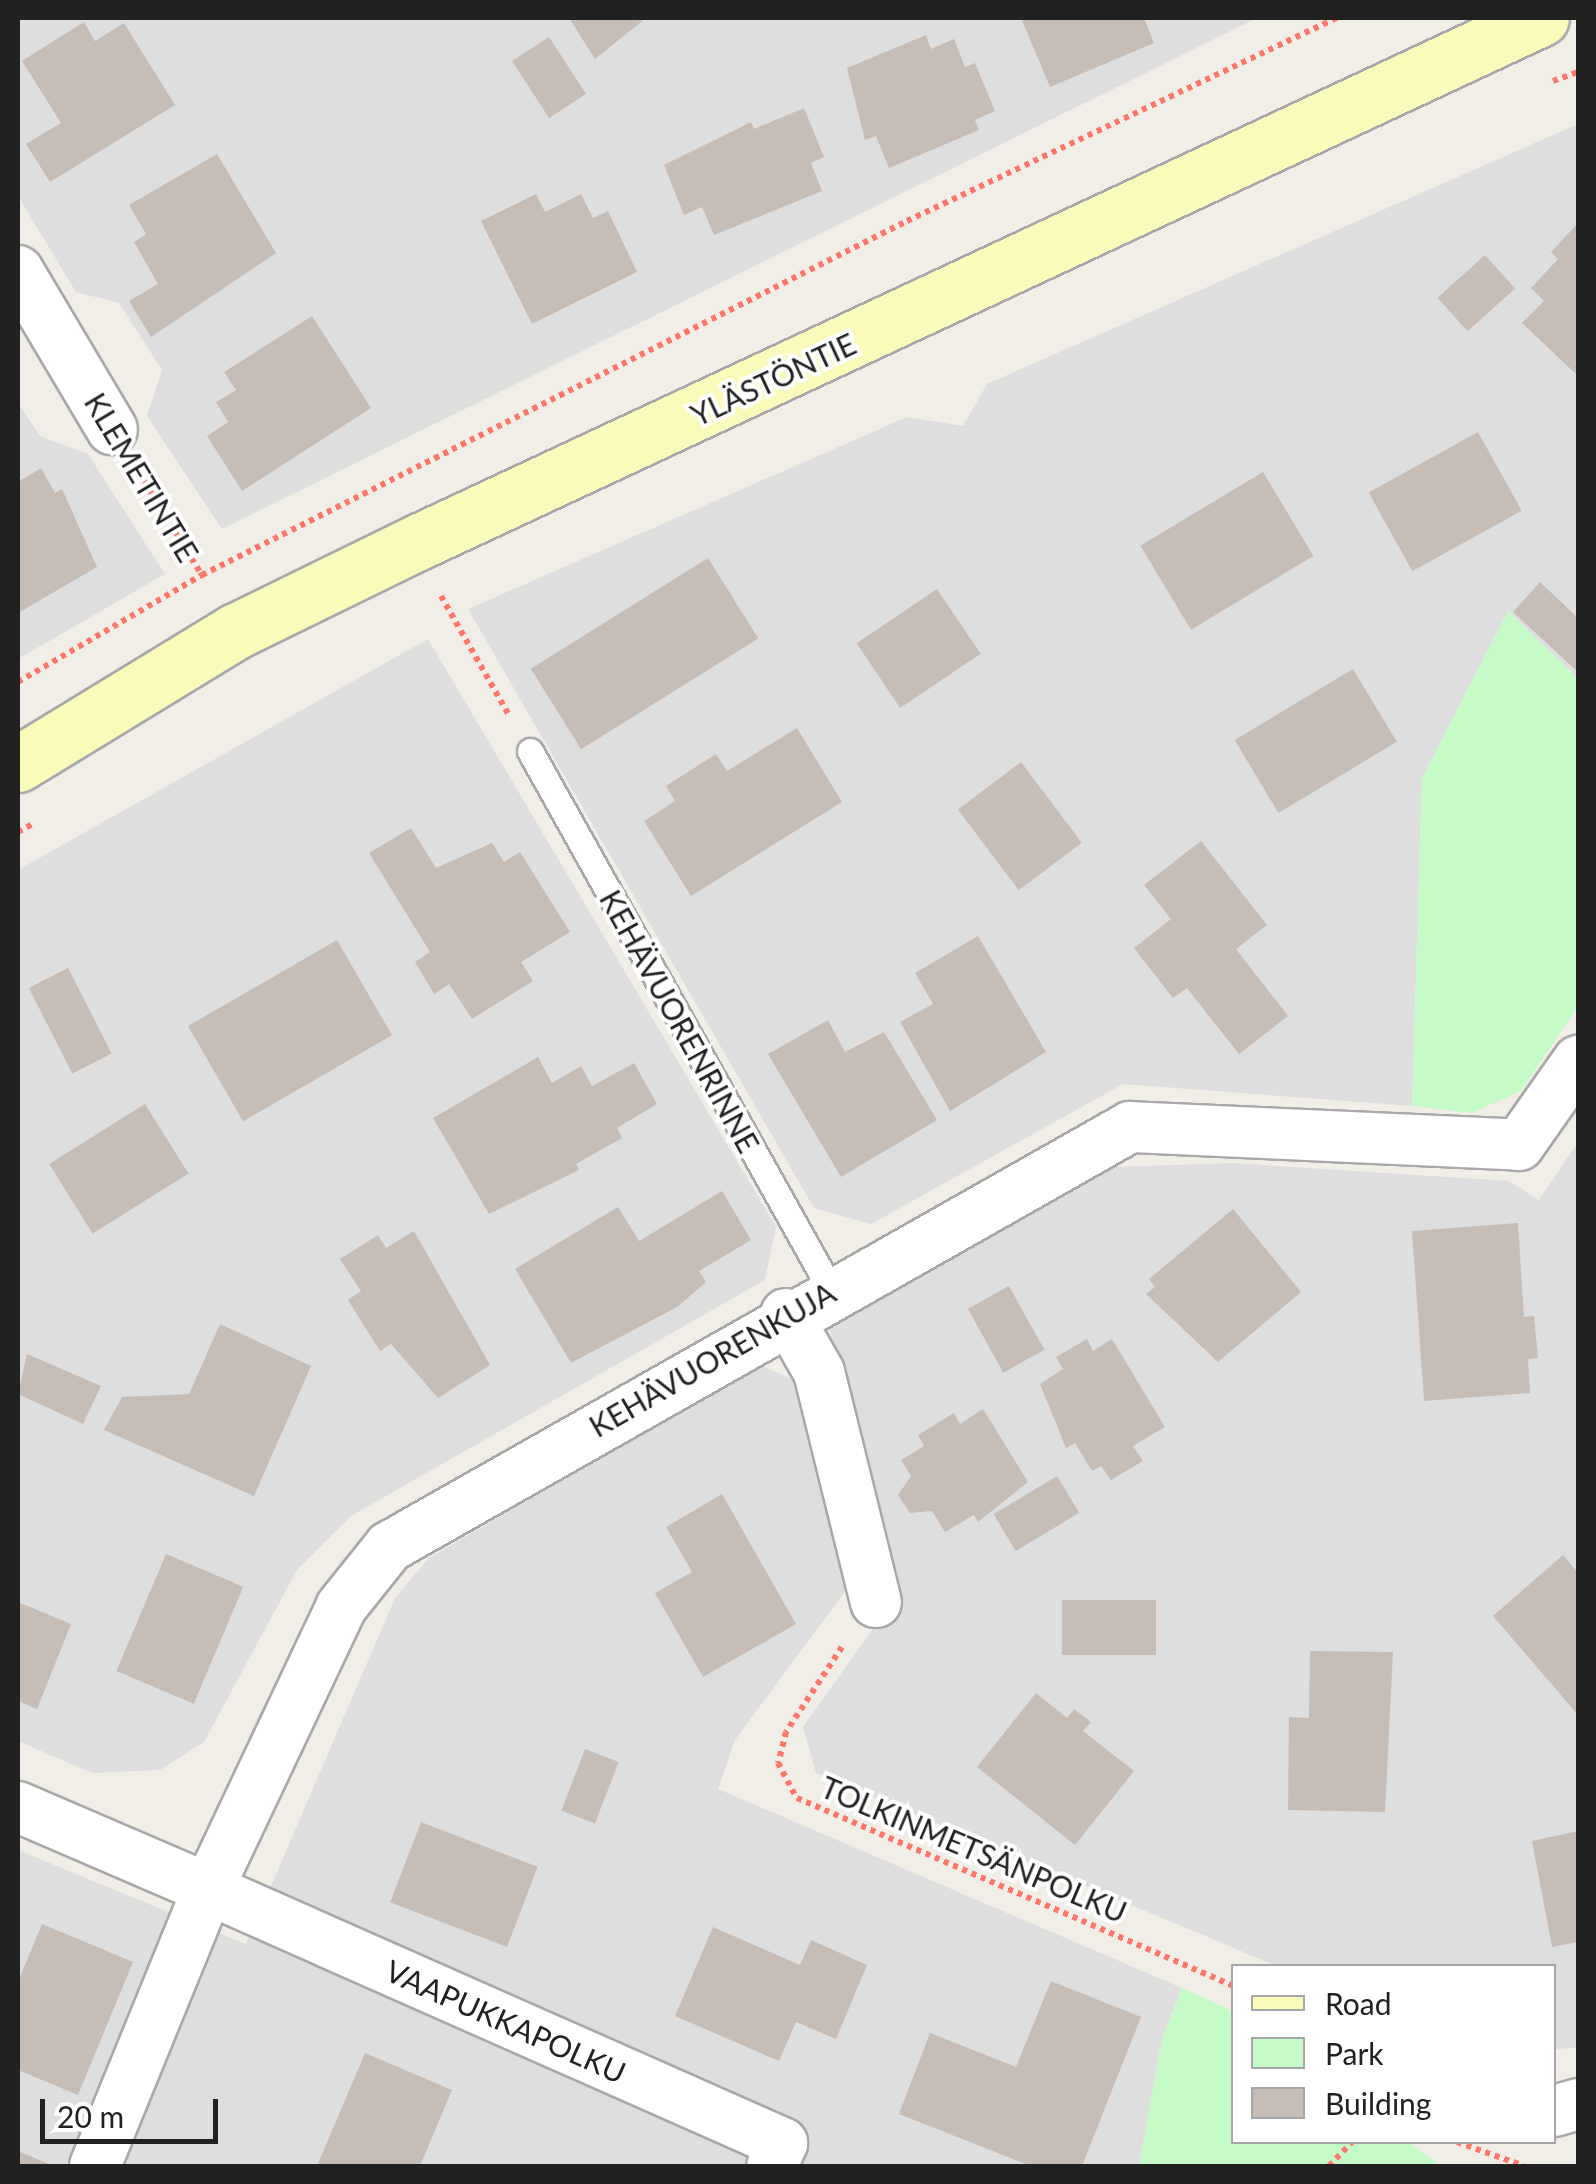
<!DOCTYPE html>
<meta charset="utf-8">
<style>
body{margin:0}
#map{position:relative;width:1596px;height:2184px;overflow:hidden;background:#f1eee7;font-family:Lato,sans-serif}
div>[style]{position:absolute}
.residential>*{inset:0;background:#dfdede}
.park>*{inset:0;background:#c5fbc7}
.building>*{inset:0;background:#c6bdb6;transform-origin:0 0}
.path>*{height:6px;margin-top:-3px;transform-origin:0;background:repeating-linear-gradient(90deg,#fd776c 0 5px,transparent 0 10px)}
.roads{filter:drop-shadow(2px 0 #a8a8a8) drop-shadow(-2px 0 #a8a8a8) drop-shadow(0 2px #a8a8a8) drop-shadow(0 -2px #a8a8a8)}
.service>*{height:25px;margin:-12.5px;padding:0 12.5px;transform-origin:12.5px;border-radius:12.5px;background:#fff}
.minor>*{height:50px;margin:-25px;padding:0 25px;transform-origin:25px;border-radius:25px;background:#fff}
.secondary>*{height:55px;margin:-27.5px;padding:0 27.5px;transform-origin:27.5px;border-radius:27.5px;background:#fafbbb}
span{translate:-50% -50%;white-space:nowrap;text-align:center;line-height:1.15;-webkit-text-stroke:8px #fff;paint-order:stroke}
.street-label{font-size:30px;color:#212121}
.frame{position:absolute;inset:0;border:20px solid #212121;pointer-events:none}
.legend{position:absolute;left:1231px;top:1964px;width:325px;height:180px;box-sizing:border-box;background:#fff;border:2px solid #a6a6a6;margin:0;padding:12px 18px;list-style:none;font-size:30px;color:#212121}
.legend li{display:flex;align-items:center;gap:20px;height:50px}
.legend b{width:50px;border:2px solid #a6a6a6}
.scale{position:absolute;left:40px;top:2099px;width:178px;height:45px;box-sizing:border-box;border:5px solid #212121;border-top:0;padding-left:12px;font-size:30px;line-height:35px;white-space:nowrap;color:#212121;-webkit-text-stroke:8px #fff;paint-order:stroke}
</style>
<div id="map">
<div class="residential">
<i style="clip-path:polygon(18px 18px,1257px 18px,222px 529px,147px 416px,162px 370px,119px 303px,76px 292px,18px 196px)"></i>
<i style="clip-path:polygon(1578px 124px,1578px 679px,1509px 612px,1422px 778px,1412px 1106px,1123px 1084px,871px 1224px,814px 1208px,468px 609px,907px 417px,963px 426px,987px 384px)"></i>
<i style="clip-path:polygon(18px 403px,40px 436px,88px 454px,165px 574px,18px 659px)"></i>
<i style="clip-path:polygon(428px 639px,776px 1227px,765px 1280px,351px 1516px,297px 1570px,204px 1742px,160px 1770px,92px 1773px,18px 1741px,18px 870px)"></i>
<i style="clip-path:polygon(1578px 1142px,1578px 2048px,1554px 2049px,1554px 1966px,1277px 1966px,816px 1773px,803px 1727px,901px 1589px,828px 1324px,1113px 1167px,1233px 1163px,1509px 1181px,1539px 1200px)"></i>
<i style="clip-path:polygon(760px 1365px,800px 1383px,852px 1582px,735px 1740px,718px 1789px,1182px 1988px,1162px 2039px,1139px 2166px,18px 2166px,18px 1850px,246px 1944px,395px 1598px,429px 1558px)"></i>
</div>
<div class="park">
<i style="clip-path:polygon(1508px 611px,1578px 679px,1578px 1006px,1521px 1091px,1472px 1113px,1412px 1106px,1422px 778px)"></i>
<i style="clip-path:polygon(1182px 1988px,1233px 2011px,1234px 2142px,1408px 2142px,1441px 2166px,1139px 2166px,1162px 2039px)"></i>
</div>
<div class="building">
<i style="clip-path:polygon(569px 18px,646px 18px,595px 59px)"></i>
<i style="clip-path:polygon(1021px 18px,1144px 18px,1154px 43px,1050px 87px)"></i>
<i style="clip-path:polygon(84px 22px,95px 41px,124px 23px,175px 105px,50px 182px,26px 144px,61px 123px,22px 61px)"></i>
<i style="clip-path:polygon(926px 35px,931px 49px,954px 39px,965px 67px,975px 63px,995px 111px,975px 120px,979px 130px,889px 168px,876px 136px,865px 140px,847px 68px)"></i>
<i style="left:549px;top:37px;width:68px;height:44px;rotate:57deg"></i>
<i style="clip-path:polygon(804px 108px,824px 157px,811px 163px,822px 191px,714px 235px,702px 207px,684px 215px,664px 165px,751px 122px,754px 129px)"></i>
<i style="clip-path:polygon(217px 154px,276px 253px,151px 337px,129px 301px,158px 284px,134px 242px,146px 234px,129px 205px)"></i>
<i style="clip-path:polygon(536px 194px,545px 212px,581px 194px,593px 218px,608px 211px,637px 272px,532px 324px,481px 221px)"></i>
<i style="clip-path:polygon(1578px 223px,1578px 376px,1522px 323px,1544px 301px,1531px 288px,1558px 259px,1551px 252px)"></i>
<i style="left:1485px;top:255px;width:45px;height:64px;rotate:48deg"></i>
<i style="clip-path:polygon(312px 316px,371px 408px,242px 491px,207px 436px,228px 422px,216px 402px,236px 390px,224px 372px)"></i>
<i style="left:1478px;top:432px;width:90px;height:125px;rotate:61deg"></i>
<i style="clip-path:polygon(41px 468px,55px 493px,62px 489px,97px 567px,18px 613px,18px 482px)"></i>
<i style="left:1263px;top:472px;width:98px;height:143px;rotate:59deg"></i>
<i style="left:708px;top:558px;width:95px;height:209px;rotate:58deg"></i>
<i style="clip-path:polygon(1540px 582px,1578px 618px,1578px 672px,1513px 612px)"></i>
<i style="left:937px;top:589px;width:78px;height:97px;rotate:56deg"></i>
<i style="left:1353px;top:669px;width:85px;height:138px;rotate:59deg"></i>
<i style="clip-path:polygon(797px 728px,842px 802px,691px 896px,644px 821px,675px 801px,666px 786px,716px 754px,727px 771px)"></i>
<i style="left:1021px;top:762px;width:101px;height:79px;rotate:53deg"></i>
<i style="clip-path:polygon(411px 828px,436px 868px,492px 843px,504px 862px,520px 852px,570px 932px,521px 962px,533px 981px,472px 1019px,449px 984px,434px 994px,415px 962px,430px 952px,369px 853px)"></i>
<i style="clip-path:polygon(1201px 841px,1267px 925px,1236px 949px,1288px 1016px,1239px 1054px,1187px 988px,1173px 998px,1134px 948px,1171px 919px,1144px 885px)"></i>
<i style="clip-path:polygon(978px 936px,1046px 1052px,950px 1111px,900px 1022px,933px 1004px,915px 973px)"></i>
<i style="left:337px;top:940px;width:110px;height:172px;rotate:60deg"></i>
<i style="left:68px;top:968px;width:96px;height:44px;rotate:63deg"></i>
<i style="clip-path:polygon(828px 1020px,845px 1052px,884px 1032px,937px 1120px,841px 1177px,768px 1054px)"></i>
<i style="clip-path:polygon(538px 1057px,552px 1083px,581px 1066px,592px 1086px,634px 1063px,657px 1104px,617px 1128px,622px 1138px,576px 1164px,579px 1170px,489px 1214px,433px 1118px)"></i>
<i style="left:145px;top:1104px;width:82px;height:113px;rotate:58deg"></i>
<i style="clip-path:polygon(722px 1191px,751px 1240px,699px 1271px,706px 1282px,677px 1307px,571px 1363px,515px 1269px,618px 1207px,639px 1241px)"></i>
<i style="clip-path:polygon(1233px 1209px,1301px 1292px,1218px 1362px,1146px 1294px,1155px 1287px,1149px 1279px)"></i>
<i style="clip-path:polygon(1518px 1223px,1524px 1317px,1534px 1316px,1538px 1358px,1528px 1359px,1530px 1393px,1424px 1401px,1412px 1231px)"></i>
<i style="clip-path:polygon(414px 1231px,490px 1365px,438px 1398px,391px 1344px,380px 1351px,348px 1300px,361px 1291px,340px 1259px,378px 1235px,386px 1248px)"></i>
<i style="left:1009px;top:1286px;width:73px;height:47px;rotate:61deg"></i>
<i style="clip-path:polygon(220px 1324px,311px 1366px,254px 1496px,104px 1430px,122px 1397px,189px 1394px)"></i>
<i style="clip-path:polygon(1087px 1339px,1093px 1351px,1112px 1339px,1165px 1427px,1133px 1446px,1143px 1461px,1111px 1480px,1101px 1466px,1092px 1471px,1075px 1443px,1066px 1448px,1040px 1384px,1063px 1369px,1056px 1357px)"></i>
<i style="clip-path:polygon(27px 1354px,101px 1386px,83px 1424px,18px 1394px)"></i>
<i style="clip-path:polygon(983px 1409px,1028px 1482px,978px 1522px,974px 1515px,945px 1532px,932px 1511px,910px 1513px,898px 1495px,911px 1476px,901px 1460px,924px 1446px,918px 1435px,954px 1413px,960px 1424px)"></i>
<i style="left:1057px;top:1476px;width:43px;height:74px;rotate:59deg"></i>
<i style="clip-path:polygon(722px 1494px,796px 1624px,703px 1677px,655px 1593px,692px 1572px,666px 1527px)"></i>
<i style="left:166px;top:1554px;width:84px;height:127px;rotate:23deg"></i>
<i style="clip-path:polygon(1563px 1555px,1578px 1573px,1578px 1715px,1493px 1616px)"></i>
<i style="left:1062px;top:1600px;width:94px;height:55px"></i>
<i style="clip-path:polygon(18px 1602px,71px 1624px,37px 1709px,18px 1701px)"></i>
<i style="clip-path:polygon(1310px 1651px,1393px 1652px,1385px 1812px,1288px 1810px,1289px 1717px,1309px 1718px)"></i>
<i style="clip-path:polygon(1036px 1693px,1067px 1718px,1074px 1709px,1091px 1722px,1083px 1731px,1134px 1771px,1075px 1845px,977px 1767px)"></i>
<i style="left:585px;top:1749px;width:36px;height:66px;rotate:21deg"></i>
<i style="left:421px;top:1822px;width:125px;height:86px;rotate:21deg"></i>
<i style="clip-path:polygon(1578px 1831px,1578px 1942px,1552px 1947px,1532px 1841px)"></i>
<i style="clip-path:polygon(42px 1924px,133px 1962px,78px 2095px,18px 2070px,18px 1982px)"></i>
<i style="clip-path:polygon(713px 1927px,800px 1965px,811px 1940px,867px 1965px,836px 2039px,796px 2022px,779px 2061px,675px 2016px)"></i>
<i style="clip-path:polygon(1051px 1981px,1141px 2017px,1082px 2166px,1031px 2166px,899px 2114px,930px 2033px,1016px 2067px)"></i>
<i style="clip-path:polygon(365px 2053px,452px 2090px,420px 2166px,317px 2166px)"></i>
<i style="clip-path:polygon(18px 2151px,54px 2166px,18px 2166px)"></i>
</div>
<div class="path">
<i style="left:1553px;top:81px;width:27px;rotate:-20deg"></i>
<i style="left:139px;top:473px;width:122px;rotate:58.4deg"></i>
<i style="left:441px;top:596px;width:137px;rotate:60.3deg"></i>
<i style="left:18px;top:682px;width:213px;rotate:-30.2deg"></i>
<i style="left:202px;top:575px;width:789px;rotate:-26.66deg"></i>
<i style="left:907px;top:221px;width:476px;rotate:-25.3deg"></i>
<i style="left:18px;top:832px;width:18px;rotate:-29deg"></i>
<i style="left:842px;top:1647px;width:102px;rotate:123.4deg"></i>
<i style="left:786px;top:1732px;width:32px;rotate:104deg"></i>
<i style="left:778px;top:1763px;width:40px;rotate:62deg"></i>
<i style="left:797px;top:1798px;width:476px;rotate:23.3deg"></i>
<i style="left:1457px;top:2142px;width:71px;rotate:19.7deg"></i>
<i style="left:1329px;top:2166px;width:33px;rotate:-46deg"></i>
</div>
<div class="roads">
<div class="service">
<i style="left:530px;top:751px;width:617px;rotate:60.82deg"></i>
</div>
<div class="minor">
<i style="left:18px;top:271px;width:184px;rotate:59.3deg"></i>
<i style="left:786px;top:1314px;width:67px;rotate:60.4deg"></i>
<i style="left:819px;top:1372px;width:237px;rotate:76.1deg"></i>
<i style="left:18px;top:1807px;width:207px;rotate:23.3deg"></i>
<i style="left:208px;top:1889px;width:312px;rotate:-64.7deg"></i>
<i style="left:341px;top:1607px;width:77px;rotate:-51.3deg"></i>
<i style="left:389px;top:1547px;width:852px;rotate:-29.54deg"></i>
<i style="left:1130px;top:1127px;width:389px;rotate:2.6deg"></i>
<i style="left:1519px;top:1145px;width:103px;rotate:-54.9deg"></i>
<i style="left:1554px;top:2111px;width:25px;rotate:-16deg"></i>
<i style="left:95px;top:2166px;width:299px;rotate:-67.8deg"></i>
<i style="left:208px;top:1889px;width:628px;rotate:23.87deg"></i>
<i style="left:782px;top:2143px;width:25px;rotate:113deg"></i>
</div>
<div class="secondary">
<i style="left:18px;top:764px;width:255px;rotate:-31.4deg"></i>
<i style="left:236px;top:631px;width:203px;rotate:-26.1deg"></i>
<i style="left:418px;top:542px;width:1239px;rotate:-25.01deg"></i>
</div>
</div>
<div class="street-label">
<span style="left:773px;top:379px;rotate:-25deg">YLÄSTÖNTIE</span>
<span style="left:142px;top:477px;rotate:59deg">KLEMETINTIE</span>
<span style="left:680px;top:1021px;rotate:61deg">KEHÄVUORENRINNE</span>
<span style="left:712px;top:1359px;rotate:-30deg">KEHÄVUORENKUJA</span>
<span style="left:974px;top:1849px;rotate:23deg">TOLKINMETSÄNPOLKU</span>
<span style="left:506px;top:2021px;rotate:24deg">VAAPUKKAPOLKU</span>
</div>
<div class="frame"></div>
<ul class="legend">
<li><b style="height:12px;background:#fafbbb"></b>Road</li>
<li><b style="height:28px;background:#c5fbc7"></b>Park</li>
<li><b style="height:28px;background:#c6bdb6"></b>Building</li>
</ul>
<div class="scale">20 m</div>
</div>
